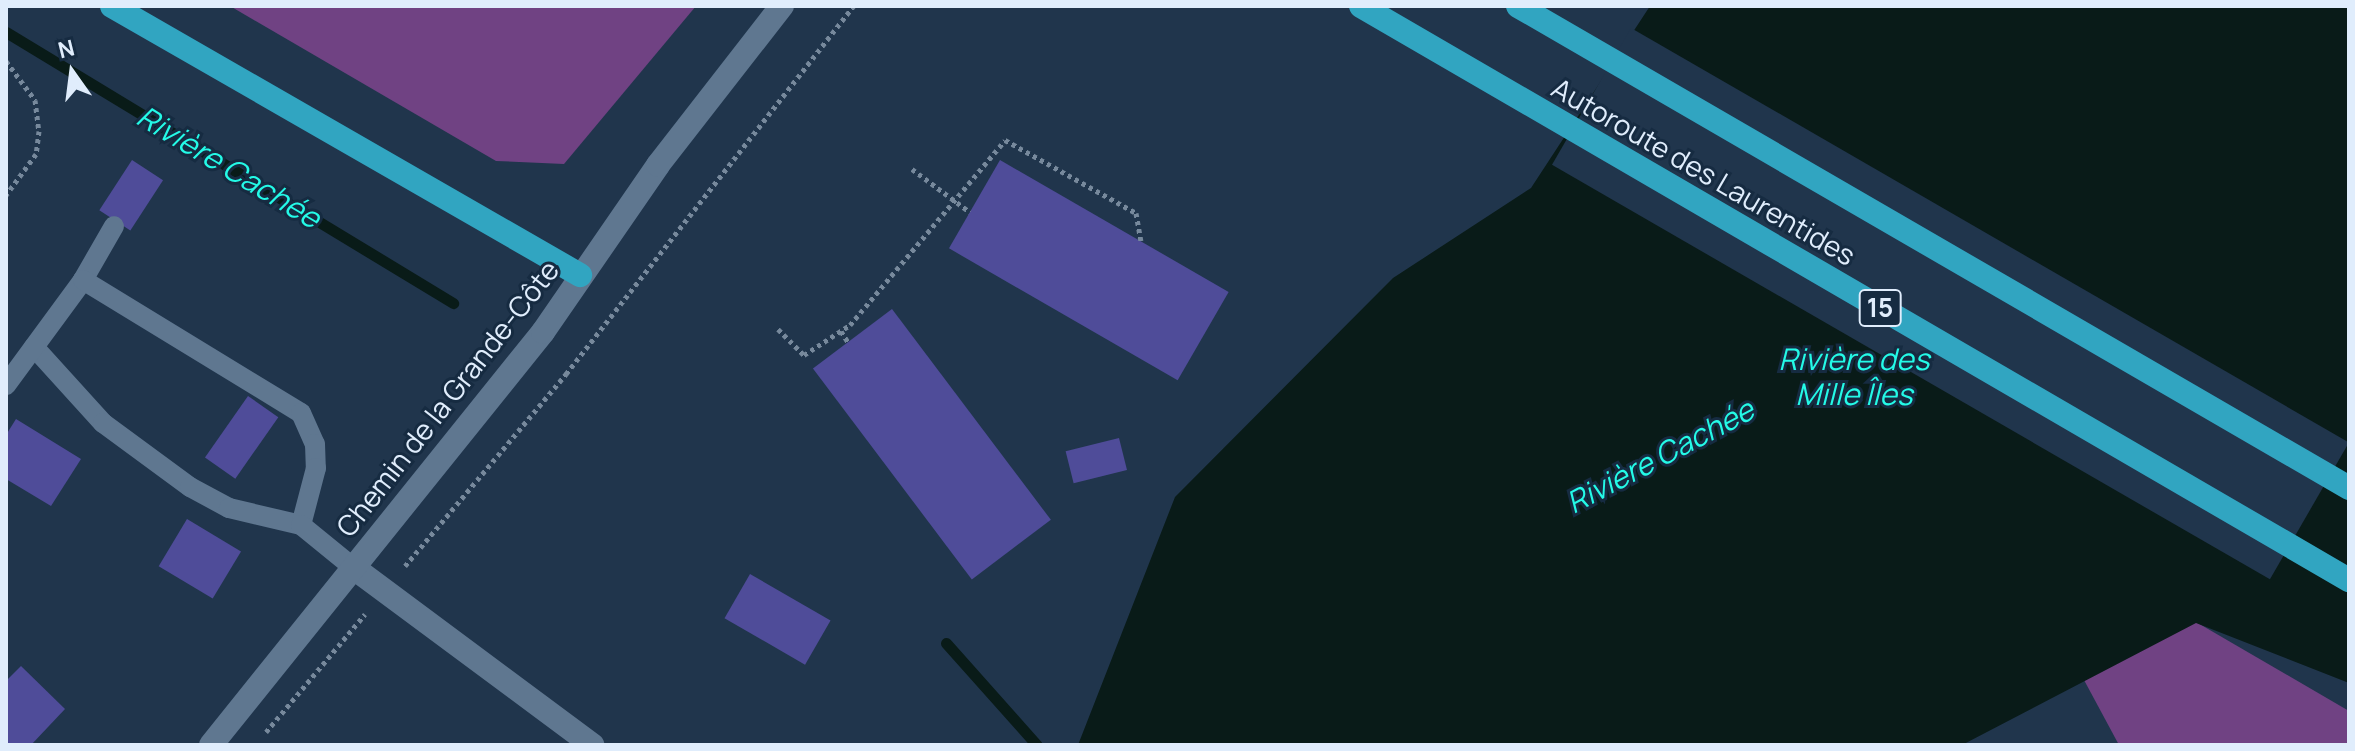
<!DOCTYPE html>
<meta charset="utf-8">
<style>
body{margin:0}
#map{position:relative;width:2355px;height:751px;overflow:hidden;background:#20354c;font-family:Manrope,sans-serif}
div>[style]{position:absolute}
.green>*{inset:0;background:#704283}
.water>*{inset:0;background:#091b18}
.pier>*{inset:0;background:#20354c;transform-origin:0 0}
.stream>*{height:11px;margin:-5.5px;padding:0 5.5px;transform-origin:5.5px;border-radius:5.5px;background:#091b18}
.building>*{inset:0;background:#4f4c99;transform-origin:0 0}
.path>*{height:5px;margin-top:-2.5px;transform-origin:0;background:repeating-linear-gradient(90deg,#77899c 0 4px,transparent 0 8px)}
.service>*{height:20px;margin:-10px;padding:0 10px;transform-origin:10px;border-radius:10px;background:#5f7790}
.minor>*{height:24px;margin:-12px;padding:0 12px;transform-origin:12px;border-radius:12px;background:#5f7790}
.secondary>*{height:24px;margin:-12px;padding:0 12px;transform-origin:12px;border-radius:12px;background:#5f7790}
.motorway>*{height:24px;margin:-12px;padding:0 12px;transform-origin:12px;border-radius:12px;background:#31a5c1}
span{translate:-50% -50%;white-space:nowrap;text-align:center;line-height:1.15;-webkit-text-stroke:6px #162b41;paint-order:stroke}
.shield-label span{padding:2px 6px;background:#162b41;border:2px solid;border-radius:6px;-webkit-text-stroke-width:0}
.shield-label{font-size:26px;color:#e0edfc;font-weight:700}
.street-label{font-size:28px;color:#e0edfc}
.water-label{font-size:30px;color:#24fae7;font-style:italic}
.frame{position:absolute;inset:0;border:8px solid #e0edfc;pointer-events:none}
.north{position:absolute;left:32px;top:32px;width:80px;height:80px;-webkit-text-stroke:6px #162b41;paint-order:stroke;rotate:346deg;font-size:22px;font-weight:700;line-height:32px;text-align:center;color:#e0edfc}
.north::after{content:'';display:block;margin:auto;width:28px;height:36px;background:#e0edfc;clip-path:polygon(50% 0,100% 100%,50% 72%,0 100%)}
</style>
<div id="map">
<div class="green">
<i style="clip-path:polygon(230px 6px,696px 6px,564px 164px,496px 161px)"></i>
<i style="clip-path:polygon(2196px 622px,2349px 711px,2349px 745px,2119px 745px,2084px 680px)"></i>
</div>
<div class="water">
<i style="clip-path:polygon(1650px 6px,2349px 6px,2349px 683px,2196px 623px,1962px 745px,1078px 745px,1175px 497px,1393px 278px,1531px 188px)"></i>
</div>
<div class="pier">
<i style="left:1631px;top:28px;width:829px;height:158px;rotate:30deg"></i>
</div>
<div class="stream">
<i style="left:6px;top:32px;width:523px;rotate:31.23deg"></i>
<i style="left:946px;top:643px;width:137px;rotate:48.3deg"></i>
</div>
<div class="building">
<i style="left:132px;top:160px;width:37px;height:60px;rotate:33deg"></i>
<i style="left:1000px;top:160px;width:264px;height:102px;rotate:30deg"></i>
<i style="left:892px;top:309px;width:264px;height:99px;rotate:53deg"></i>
<i style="left:248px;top:396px;width:37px;height:75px;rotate:35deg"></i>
<i style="clip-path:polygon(16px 419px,81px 459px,51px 506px,6px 479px,6px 435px)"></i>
<i style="left:1119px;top:438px;width:33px;height:55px;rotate:76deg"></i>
<i style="left:187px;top:519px;width:63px;height:55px;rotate:31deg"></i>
<i style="left:750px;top:574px;width:93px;height:51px;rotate:30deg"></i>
<i style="clip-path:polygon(21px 666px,65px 709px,31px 745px,6px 745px,6px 681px)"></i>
</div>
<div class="path">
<i style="left:6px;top:61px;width:49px;rotate:53.4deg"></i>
<i style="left:35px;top:100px;width:31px;rotate:83deg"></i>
<i style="left:39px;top:131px;width:23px;rotate:97deg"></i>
<i style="left:36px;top:154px;width:51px;rotate:126.2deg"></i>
<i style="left:912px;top:169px;width:72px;rotate:36.6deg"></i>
<i style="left:778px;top:329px;width:37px;rotate:45deg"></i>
<i style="left:804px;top:355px;width:55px;rotate:-33.1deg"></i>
<i style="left:850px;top:325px;width:241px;rotate:-50deg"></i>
<i style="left:1005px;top:140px;width:150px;rotate:29.1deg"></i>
<i style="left:1136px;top:213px;width:28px;rotate:80deg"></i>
<i style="left:841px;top:331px;width:13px;rotate:58deg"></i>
<i style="left:405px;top:566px;width:251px;rotate:-50deg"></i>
<i style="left:566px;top:374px;width:467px;rotate:-52deg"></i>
<i style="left:266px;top:732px;width:154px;rotate:-50deg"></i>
</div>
<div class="service">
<i style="left:83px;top:280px;width:62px;rotate:-60.1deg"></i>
<i style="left:34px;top:347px;width:103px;rotate:47.8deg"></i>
<i style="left:103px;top:423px;width:108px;rotate:36.3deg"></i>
<i style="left:190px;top:487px;width:44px;rotate:28.3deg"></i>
<i style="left:229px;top:508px;width:74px;rotate:13.3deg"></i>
<i style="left:6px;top:385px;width:130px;rotate:-53.7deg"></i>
<i style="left:83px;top:280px;width:255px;rotate:31.4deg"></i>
<i style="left:301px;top:413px;width:34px;rotate:66deg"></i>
<i style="left:315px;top:444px;width:24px;rotate:88deg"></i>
<i style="left:316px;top:468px;width:59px;rotate:104.7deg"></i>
<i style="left:301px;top:525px;width:68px;rotate:39.1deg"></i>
</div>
<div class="minor">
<i style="left:354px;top:568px;width:297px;rotate:36.6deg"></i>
</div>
<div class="secondary">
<i style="left:211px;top:745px;width:530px;rotate:-51.21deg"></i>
<i style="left:543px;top:332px;width:203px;rotate:-55.4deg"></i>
<i style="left:658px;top:165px;width:202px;rotate:-52.1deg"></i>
</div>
<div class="motorway">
<i style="left:112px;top:6px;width:540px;rotate:29.89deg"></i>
<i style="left:1361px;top:6px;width:1143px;rotate:30.16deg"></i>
<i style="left:1518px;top:6px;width:961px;rotate:30.11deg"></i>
</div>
<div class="shield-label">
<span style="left:1880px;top:308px">15</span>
</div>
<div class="street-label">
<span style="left:1704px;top:171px;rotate:30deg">Autoroute des Laurentides</span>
<span style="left:447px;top:398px;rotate:-52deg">Chemin de la Grande-Côte</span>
</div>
<div class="water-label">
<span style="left:229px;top:167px;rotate:31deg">Rivière Cachée</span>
<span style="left:1854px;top:376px">Rivière des<br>Mille Îles</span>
<span style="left:1660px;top:456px;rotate:-28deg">Rivière Cachée</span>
</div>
<div class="frame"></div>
<div class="north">N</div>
</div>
